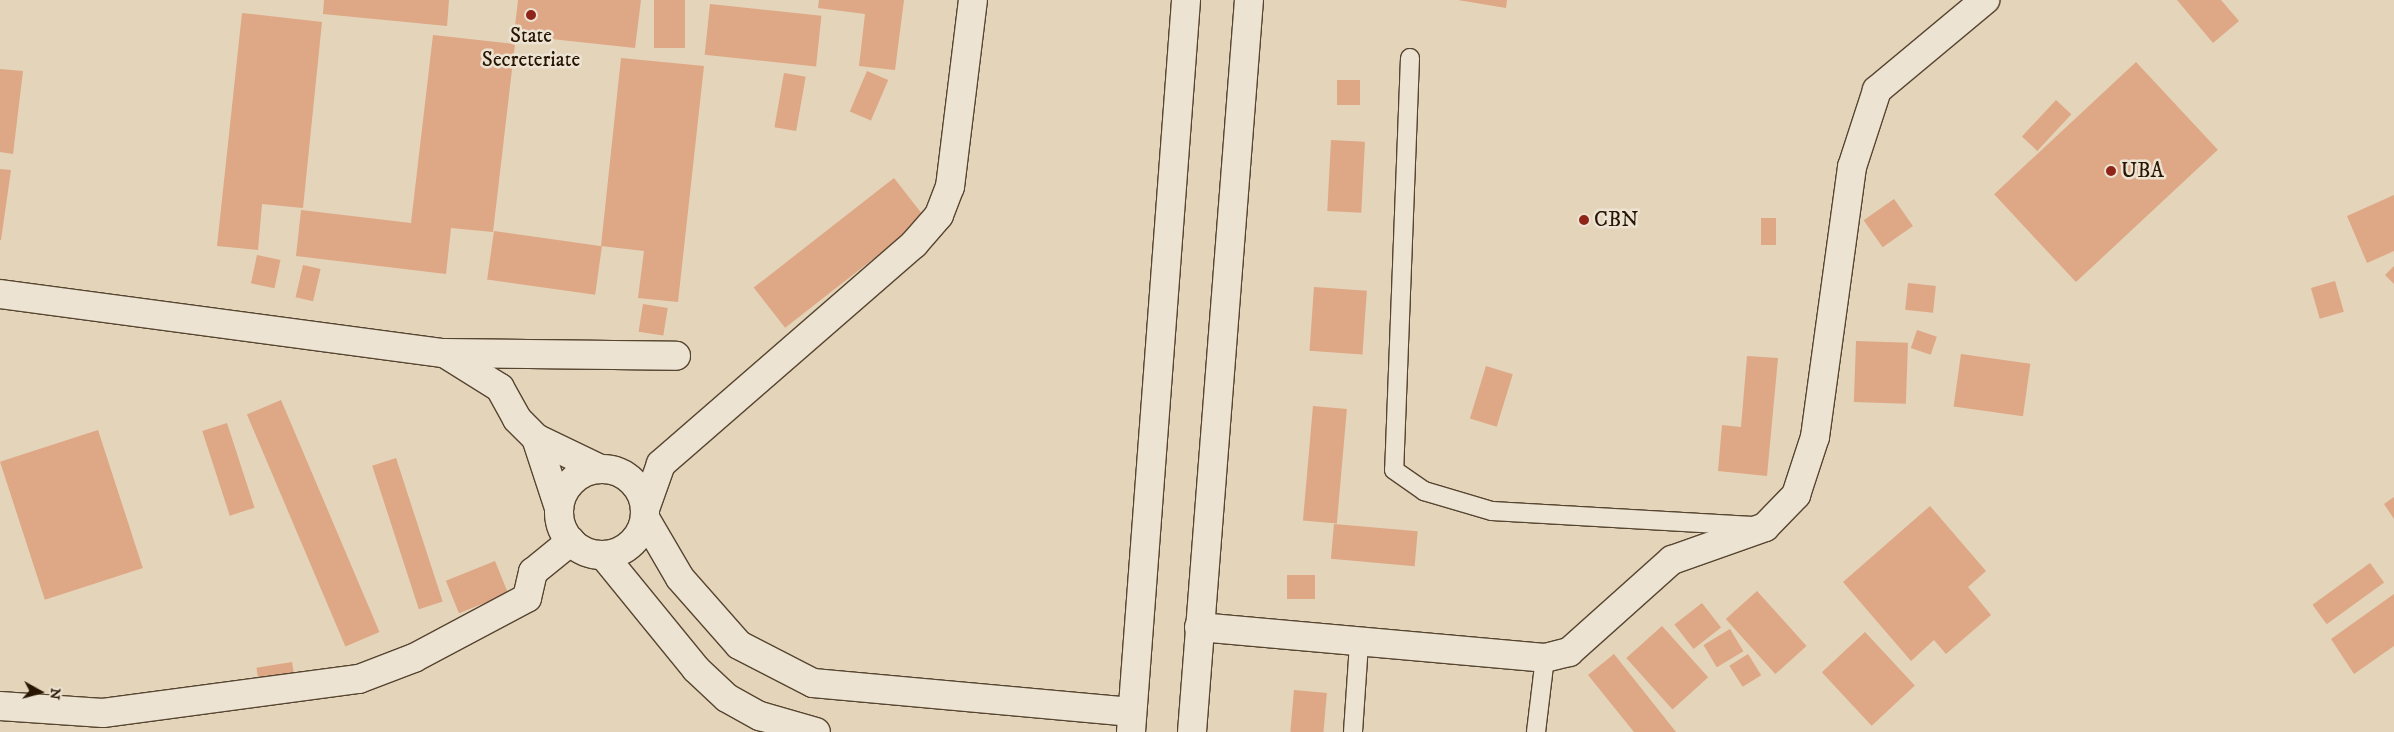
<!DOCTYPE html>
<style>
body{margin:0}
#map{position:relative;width:2394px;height:732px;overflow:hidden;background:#e4d4ba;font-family:"IM FELL DW Pica",serif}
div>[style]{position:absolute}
.building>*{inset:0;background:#dea785;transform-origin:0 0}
.roads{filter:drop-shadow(1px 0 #564530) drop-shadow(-1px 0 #564530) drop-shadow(0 1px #564530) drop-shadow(0 -1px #564530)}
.lane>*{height:18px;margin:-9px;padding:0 9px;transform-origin:9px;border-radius:9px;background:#ede3d2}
.street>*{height:28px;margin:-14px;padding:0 14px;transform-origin:14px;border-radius:14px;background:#ede3d2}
.street>.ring{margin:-14px;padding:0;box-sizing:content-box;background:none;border:28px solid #ede3d2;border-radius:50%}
.secondary>*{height:28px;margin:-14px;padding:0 14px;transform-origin:14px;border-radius:14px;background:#ede3d2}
.dots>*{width:14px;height:14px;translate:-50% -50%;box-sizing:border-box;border:2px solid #ede3d2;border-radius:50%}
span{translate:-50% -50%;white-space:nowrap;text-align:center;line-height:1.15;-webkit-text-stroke:5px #ede3d2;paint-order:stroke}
.poi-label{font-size:21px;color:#271502}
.left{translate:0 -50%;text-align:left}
.north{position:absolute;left:15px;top:667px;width:50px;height:50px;-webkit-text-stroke:4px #ede3d2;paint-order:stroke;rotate:97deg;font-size:14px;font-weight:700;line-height:20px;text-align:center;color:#271502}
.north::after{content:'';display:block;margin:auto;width:18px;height:22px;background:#271502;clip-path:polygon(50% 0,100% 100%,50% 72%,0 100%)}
</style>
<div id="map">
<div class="building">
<i style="clip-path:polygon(324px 0,449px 0,447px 26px,323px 14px)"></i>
<i style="clip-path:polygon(518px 0,641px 0,635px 48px,514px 35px)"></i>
<i style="left:654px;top:0;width:31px;height:48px"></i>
<i style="clip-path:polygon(819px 0,904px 0,895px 70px,859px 66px,865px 14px,818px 8px)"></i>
<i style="clip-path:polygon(1458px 0,1507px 0,1506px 8px)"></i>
<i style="clip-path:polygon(2177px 0,2221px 0,2239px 21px,2213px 43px)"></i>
<i style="left:710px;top:4px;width:112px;height:51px;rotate:6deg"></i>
<i style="clip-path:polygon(242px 13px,322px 22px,303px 208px,262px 204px,258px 250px,217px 246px)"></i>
<i style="clip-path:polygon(433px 35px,515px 44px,493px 232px,451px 228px,446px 274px,296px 256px,301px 210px,411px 223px)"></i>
<i style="clip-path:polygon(621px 58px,704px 66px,678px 302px,638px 298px,644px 251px,601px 246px)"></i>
<i style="left:2136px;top:62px;width:120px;height:194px;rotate:47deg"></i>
<i style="clip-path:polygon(0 69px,23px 71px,13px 154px,0 152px)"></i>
<i style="left:867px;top:71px;width:23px;height:44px;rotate:23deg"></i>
<i style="left:784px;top:73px;width:22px;height:55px;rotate:10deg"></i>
<i style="left:1337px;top:80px;width:23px;height:25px"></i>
<i style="left:2056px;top:100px;width:21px;height:50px;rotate:43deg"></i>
<i style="left:1331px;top:140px;width:34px;height:71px;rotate:3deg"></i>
<i style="clip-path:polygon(0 169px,11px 170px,1px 240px,0 240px)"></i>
<i style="left:894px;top:178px;width:51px;height:178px;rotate:52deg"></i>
<i style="clip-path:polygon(2394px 195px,2394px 251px,2367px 263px,2347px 216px)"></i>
<i style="left:1894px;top:199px;width:33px;height:37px;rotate:55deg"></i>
<i style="left:1761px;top:218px;width:15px;height:27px"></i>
<i style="left:494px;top:231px;width:109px;height:49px;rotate:8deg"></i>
<i style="left:257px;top:255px;width:24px;height:29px;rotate:12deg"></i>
<i style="left:303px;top:265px;width:18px;height:33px;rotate:13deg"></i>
<i style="clip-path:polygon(2394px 266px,2394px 284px,2385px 275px)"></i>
<i style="left:2335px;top:281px;width:32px;height:25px;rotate:74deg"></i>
<i style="left:1908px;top:283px;width:28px;height:27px;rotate:6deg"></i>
<i style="left:1314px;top:287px;width:53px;height:64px;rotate:4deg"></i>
<i style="left:643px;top:304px;width:25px;height:28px;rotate:9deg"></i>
<i style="left:1917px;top:330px;width:21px;height:19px;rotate:19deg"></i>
<i style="left:1856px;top:341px;width:52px;height:61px;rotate:2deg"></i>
<i style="left:1961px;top:354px;width:70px;height:53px;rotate:8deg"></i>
<i style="clip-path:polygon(1747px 356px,1778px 358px,1767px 476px,1718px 471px,1722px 425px,1741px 427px)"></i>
<i style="left:1486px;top:366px;width:28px;height:55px;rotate:17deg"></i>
<i style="left:281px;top:400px;width:252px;height:37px;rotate:67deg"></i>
<i style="left:1313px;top:406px;width:34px;height:115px;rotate:5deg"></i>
<i style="left:227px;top:423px;width:89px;height:26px;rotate:72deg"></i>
<i style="left:98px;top:430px;width:145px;height:103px;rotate:72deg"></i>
<i style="left:396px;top:458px;width:151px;height:25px;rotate:72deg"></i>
<i style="clip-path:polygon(2394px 497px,2394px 519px,2384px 504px)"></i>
<i style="clip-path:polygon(1930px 506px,1986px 571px,1968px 587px,1991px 615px,1946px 654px,1934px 640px,1911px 661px,1843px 582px)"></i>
<i style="left:1334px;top:524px;width:84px;height:35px;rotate:5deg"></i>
<i style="left:495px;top:561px;width:35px;height:53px;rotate:68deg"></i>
<i style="left:2370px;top:563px;width:24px;height:71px;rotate:54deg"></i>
<i style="left:1287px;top:575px;width:28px;height:24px"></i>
<i style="left:1757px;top:591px;width:74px;height:42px;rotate:48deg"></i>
<i style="clip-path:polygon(2394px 594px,2394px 646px,2354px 674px,2331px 639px)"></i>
<i style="left:1702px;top:603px;width:31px;height:35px;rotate:52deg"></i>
<i style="left:1662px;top:626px;width:69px;height:48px;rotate:48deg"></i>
<i style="left:1730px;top:629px;width:26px;height:31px;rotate:59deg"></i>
<i style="left:1865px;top:632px;width:73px;height:59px;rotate:47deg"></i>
<i style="clip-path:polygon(1614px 654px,1676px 732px,1634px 732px,1588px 675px)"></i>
<i style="left:1748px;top:654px;width:25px;height:22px;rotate:58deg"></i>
<i style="left:292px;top:662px;width:18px;height:36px;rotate:81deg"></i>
<i style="left:1294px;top:690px;width:33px;height:42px;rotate:5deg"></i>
</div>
<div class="roads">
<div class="lane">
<i style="left:1410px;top:58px;width:412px;rotate:92.2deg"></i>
<i style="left:1394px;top:470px;width:37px;rotate:35deg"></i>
<i style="left:1424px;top:491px;width:71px;rotate:16.4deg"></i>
<i style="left:1492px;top:511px;width:261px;rotate:3.3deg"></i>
<i style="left:1353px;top:732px;width:89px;rotate:-86.1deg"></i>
<i style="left:1536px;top:732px;width:75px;rotate:-83.1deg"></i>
</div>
<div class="street">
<i style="left:0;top:294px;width:448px;rotate:7.6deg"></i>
<i style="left:444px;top:353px;width:232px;rotate:0.7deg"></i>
<i style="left:444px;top:353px;width:66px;rotate:32deg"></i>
<i style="left:500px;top:388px;width:35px;rotate:61deg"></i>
<i style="left:517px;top:419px;width:27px;rotate:45deg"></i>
<i style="left:536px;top:438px;width:71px;rotate:25.8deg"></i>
<i style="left:536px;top:438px;width:74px;rotate:71.8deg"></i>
<i class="ring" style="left:559px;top:469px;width:58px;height:58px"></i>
<i style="left:645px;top:509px;width:48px;rotate:-70.4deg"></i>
<i style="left:661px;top:464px;width:335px;rotate:-41deg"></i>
<i style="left:914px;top:244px;width:38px;rotate:-49deg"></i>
<i style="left:939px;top:215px;width:30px;rotate:-69deg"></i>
<i style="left:950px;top:187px;width:188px;rotate:-83deg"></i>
<i style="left:645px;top:518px;width:69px;rotate:59.7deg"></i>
<i style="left:680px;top:578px;width:89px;rotate:48.6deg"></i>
<i style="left:739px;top:645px;width:83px;rotate:27.2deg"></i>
<i style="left:813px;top:683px;width:320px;rotate:5.2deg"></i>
<i style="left:604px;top:556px;width:146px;rotate:50.8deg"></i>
<i style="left:696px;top:669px;width:42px;rotate:43.1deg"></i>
<i style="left:727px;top:698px;width:38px;rotate:29deg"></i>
<i style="left:760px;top:716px;width:58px;rotate:15.9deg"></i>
<i style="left:1199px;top:627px;width:347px;rotate:5.1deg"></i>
<i style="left:1545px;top:658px;width:25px;rotate:-14deg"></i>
<i style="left:1569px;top:652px;width:138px;rotate:-41.8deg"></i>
<i style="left:1672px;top:560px;width:99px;rotate:-19.5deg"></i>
<i style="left:1765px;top:527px;width:45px;rotate:-45.9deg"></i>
<i style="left:1796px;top:495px;width:61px;rotate:-71.9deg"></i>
<i style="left:1815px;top:437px;width:273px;rotate:-82.2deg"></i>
<i style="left:1852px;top:167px;width:81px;rotate:-72deg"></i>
<i style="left:1877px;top:90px;width:141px;rotate:-39.8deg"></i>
<i style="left:0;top:706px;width:103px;rotate:3.9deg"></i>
<i style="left:103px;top:713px;width:258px;rotate:-7.6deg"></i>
<i style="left:359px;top:679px;width:59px;rotate:-20.9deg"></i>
<i style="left:414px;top:658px;width:128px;rotate:-28deg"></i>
<i style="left:527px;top:598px;width:27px;rotate:-77deg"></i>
<i style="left:533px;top:572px;width:49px;rotate:-39.2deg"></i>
</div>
<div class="secondary">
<i style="left:1131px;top:732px;width:734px;rotate:-85.7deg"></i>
<i style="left:1192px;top:732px;width:734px;rotate:-85.55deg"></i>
</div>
</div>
<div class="dots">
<i style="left:531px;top:15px;background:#8f2418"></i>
<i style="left:2111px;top:171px;background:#8f2418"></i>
<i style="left:1584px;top:220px;background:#8f2418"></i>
</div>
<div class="poi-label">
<span style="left:531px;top:48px">State<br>Secreteriate</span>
<span class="left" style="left:2121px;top:171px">UBA</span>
<span class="left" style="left:1594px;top:220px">CBN</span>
</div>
<div class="north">N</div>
</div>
